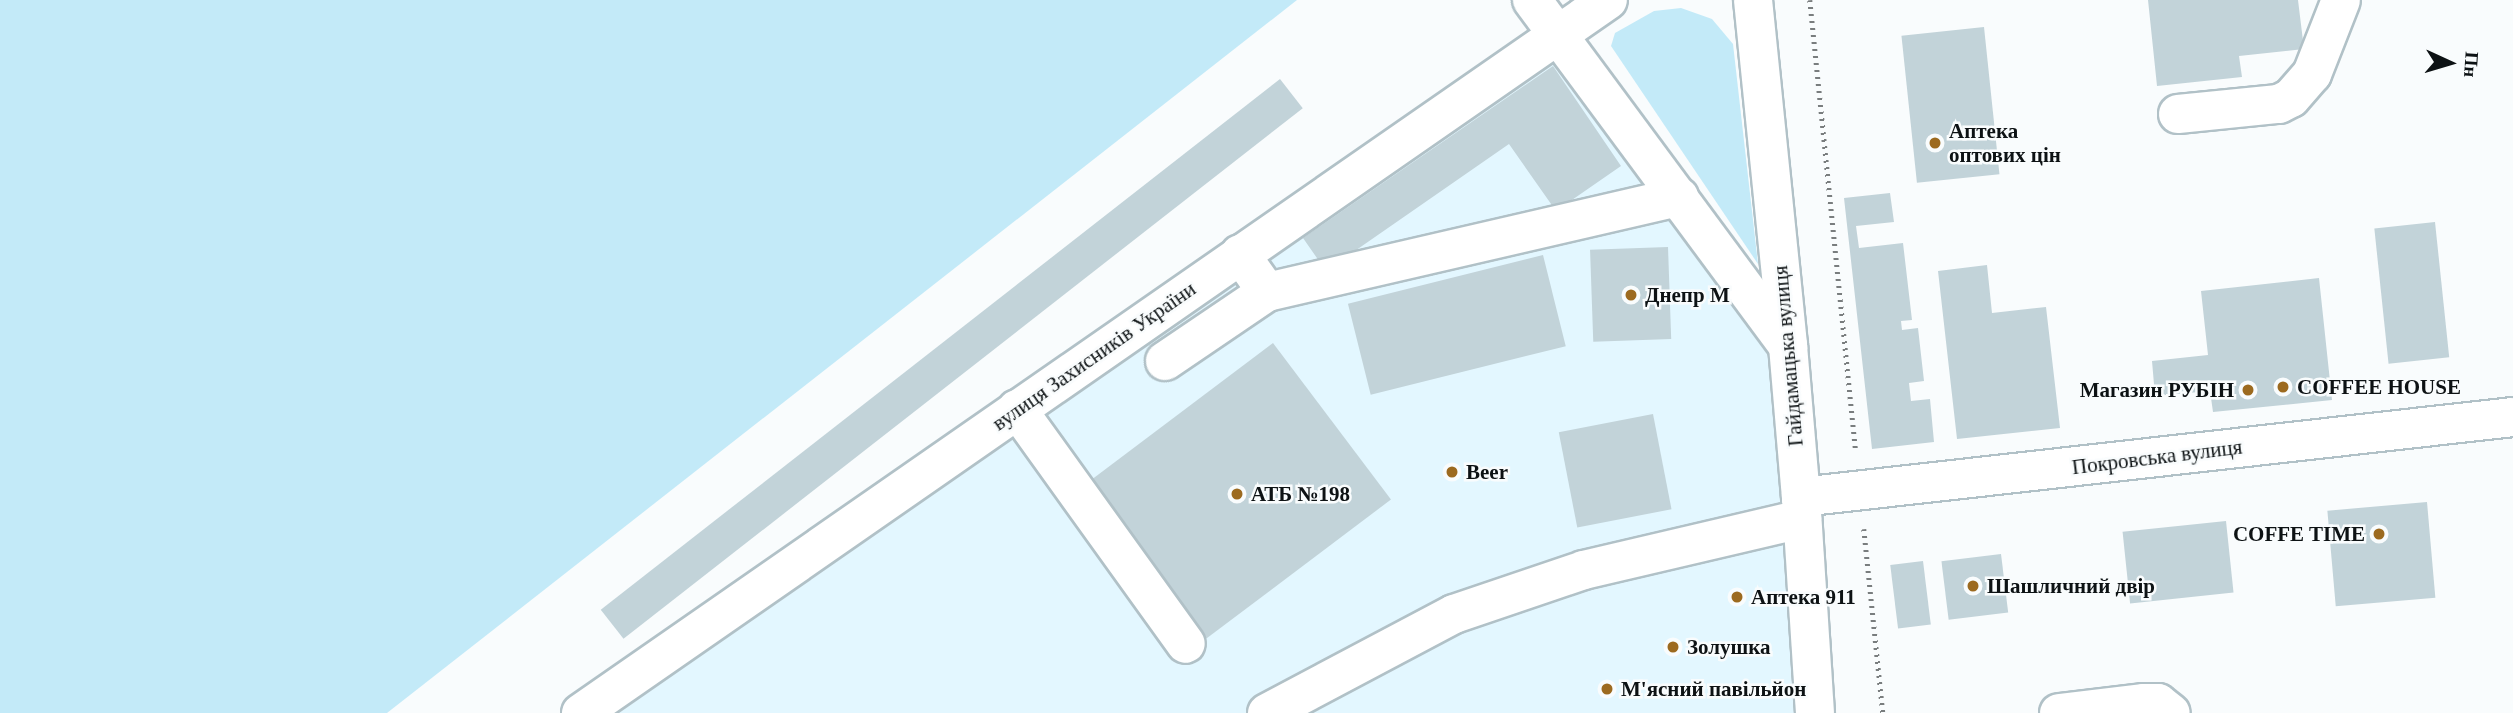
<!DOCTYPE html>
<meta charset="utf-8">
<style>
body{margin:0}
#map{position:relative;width:2513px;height:713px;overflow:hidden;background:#f9fcfd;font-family:Georgia,serif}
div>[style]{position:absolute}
.built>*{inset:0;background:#e3f7ff}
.green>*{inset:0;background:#c3eaf8}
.building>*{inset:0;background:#c2d3d9;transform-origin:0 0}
.path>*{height:4.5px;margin-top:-2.25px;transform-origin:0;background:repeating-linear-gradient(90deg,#797d7e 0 2px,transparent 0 7px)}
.roads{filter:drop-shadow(2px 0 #b1c1c7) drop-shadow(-2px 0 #b1c1c7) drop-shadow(0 2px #b1c1c7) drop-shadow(0 -2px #b1c1c7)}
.minor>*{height:38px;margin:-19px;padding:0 19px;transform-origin:19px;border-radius:19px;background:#fff}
.major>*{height:38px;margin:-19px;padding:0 19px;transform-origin:19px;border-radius:19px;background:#fff}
.dots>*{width:19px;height:19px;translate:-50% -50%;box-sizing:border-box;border:4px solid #f9fcfd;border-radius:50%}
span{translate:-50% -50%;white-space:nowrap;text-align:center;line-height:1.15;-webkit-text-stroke:5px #f9fcfd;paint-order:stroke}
.poi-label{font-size:21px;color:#0d1214;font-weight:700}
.left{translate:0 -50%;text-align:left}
.right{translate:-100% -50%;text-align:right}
.street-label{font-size:21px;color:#0d1214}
.north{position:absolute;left:2415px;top:28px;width:70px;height:70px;-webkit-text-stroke:5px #f9fcfd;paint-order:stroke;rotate:94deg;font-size:19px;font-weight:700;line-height:28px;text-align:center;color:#0d1214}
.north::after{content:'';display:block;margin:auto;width:24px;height:32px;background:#0d1214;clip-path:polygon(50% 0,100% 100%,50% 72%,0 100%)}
</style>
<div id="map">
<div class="built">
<i style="clip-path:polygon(1557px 32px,1788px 346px,1815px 713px,581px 713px)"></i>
</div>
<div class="green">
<i style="clip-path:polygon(0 0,1297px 0,387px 713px,0 713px)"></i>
<i style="clip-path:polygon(1681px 8px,1712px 19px,1733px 44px,1758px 264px,1611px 46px,1615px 33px,1654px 11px)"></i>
</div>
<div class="building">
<i style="clip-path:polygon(2148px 0,2298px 0,2304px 49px,2239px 56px,2242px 77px,2157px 86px)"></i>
<i style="left:1984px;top:27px;width:148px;height:83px;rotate:84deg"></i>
<i style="clip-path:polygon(1553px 66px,1621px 166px,1556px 211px,1509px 144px,1326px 271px,1303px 238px)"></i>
<i style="left:1280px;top:79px;width:37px;height:862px;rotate:52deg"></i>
<i style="clip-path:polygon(1890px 193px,1894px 222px,1856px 226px,1859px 248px,1903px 243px,1912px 320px,1901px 321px,1902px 330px,1918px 328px,1924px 381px,1909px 383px,1911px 401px,1930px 399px,1934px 442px,1872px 449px,1844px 198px)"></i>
<i style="left:2435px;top:222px;width:136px;height:61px;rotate:84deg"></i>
<i style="left:1668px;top:247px;width:92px;height:78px;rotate:88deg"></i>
<i style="left:1543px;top:255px;width:94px;height:201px;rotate:76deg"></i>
<i style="clip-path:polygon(1987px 265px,1992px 313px,2046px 307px,2060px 428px,1957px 439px,1938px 271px)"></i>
<i style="clip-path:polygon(2319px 278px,2332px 400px,2213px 412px,2210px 391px,2155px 396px,2152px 361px,2208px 355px,2201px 291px)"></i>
<i style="left:1273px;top:343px;width:196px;height:239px;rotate:53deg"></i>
<i style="left:1653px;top:414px;width:97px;height:96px;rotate:79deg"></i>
<i style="left:2427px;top:502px;width:96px;height:100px;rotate:85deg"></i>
<i style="left:2226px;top:521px;width:72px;height:104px;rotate:84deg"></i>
<i style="left:2001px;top:554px;width:59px;height:60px;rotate:83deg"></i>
<i style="left:1923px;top:561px;width:64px;height:33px;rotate:83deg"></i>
</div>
<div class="path">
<i style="left:1810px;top:0;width:453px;rotate:84.2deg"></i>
<i style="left:1864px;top:529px;width:185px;rotate:84.1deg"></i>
</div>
<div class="roads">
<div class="minor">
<i style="left:1753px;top:0;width:348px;rotate:84.2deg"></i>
<i style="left:2178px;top:114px;width:101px;rotate:-5.7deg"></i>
<i style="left:2279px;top:104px;width:13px;rotate:-27deg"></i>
<i style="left:2291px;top:98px;width:32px;rotate:-49deg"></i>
<i style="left:2312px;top:74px;width:79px;rotate:-68.6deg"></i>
<i style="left:1240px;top:254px;width:47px;rotate:54.6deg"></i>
<i style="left:1267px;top:292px;width:423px;rotate:-13deg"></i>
<i style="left:1165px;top:361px;width:123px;rotate:-34.1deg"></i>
<i style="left:1017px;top:409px;width:289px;rotate:54.3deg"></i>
<i style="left:1801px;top:497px;width:216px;rotate:86.3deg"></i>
<i style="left:581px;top:713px;width:1250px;rotate:-34.77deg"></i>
<i style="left:1267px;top:713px;width:212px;rotate:-27.9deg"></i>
<i style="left:1454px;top:614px;width:137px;rotate:-18.7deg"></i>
<i style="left:1584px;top:570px;width:224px;rotate:-13.2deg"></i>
<i style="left:2059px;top:713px;width:86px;rotate:-6.7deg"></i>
<i style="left:2144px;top:703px;width:14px"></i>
<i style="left:2158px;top:703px;width:16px;rotate:38deg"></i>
</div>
<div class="major">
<i style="left:1532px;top:0;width:430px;rotate:53.5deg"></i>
<i style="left:1788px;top:346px;width:152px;rotate:85.1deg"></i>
<i style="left:1801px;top:497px;width:716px;rotate:-6.41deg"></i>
</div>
</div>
<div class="dots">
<i style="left:1935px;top:143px;background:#9c6a1f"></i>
<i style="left:1631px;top:295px;background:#9c6a1f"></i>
<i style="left:2283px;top:387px;background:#9c6a1f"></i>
<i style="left:2248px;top:390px;background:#9c6a1f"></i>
<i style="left:1452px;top:472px;background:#9c6a1f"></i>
<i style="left:1237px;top:494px;background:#9c6a1f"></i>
<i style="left:2379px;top:534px;background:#9c6a1f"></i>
<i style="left:1973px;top:586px;background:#9c6a1f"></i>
<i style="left:1737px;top:597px;background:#9c6a1f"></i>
<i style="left:1673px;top:647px;background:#9c6a1f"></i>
<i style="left:1607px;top:689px;background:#9c6a1f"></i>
</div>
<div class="poi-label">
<span class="left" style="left:1949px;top:143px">Аптека<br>оптових цін</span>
<span class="left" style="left:1645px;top:295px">Днепр М</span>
<span class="left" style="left:2297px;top:387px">COFFEE HOUSE</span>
<span class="right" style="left:2234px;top:390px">Магазин РУБIН</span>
<span class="left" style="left:1466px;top:472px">Beer</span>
<span class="left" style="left:1251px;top:494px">АТБ №198</span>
<span class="right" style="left:2365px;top:534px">COFFE TIME</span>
<span class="left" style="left:1987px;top:586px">Шашличний двір</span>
<span class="left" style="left:1751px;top:597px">Аптека 911</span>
<span class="left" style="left:1687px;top:647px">Золушка</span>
<span class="left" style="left:1621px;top:689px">М'ясний павільйон</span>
</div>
<div class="street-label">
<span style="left:1094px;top:356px;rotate:-35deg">вулиця Захисників України</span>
<span style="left:1788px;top:356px;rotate:-95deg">Гайдамацька вулиця</span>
<span style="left:2157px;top:457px;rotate:-7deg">Покровська вулиця</span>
</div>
<div class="north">Пн</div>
</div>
